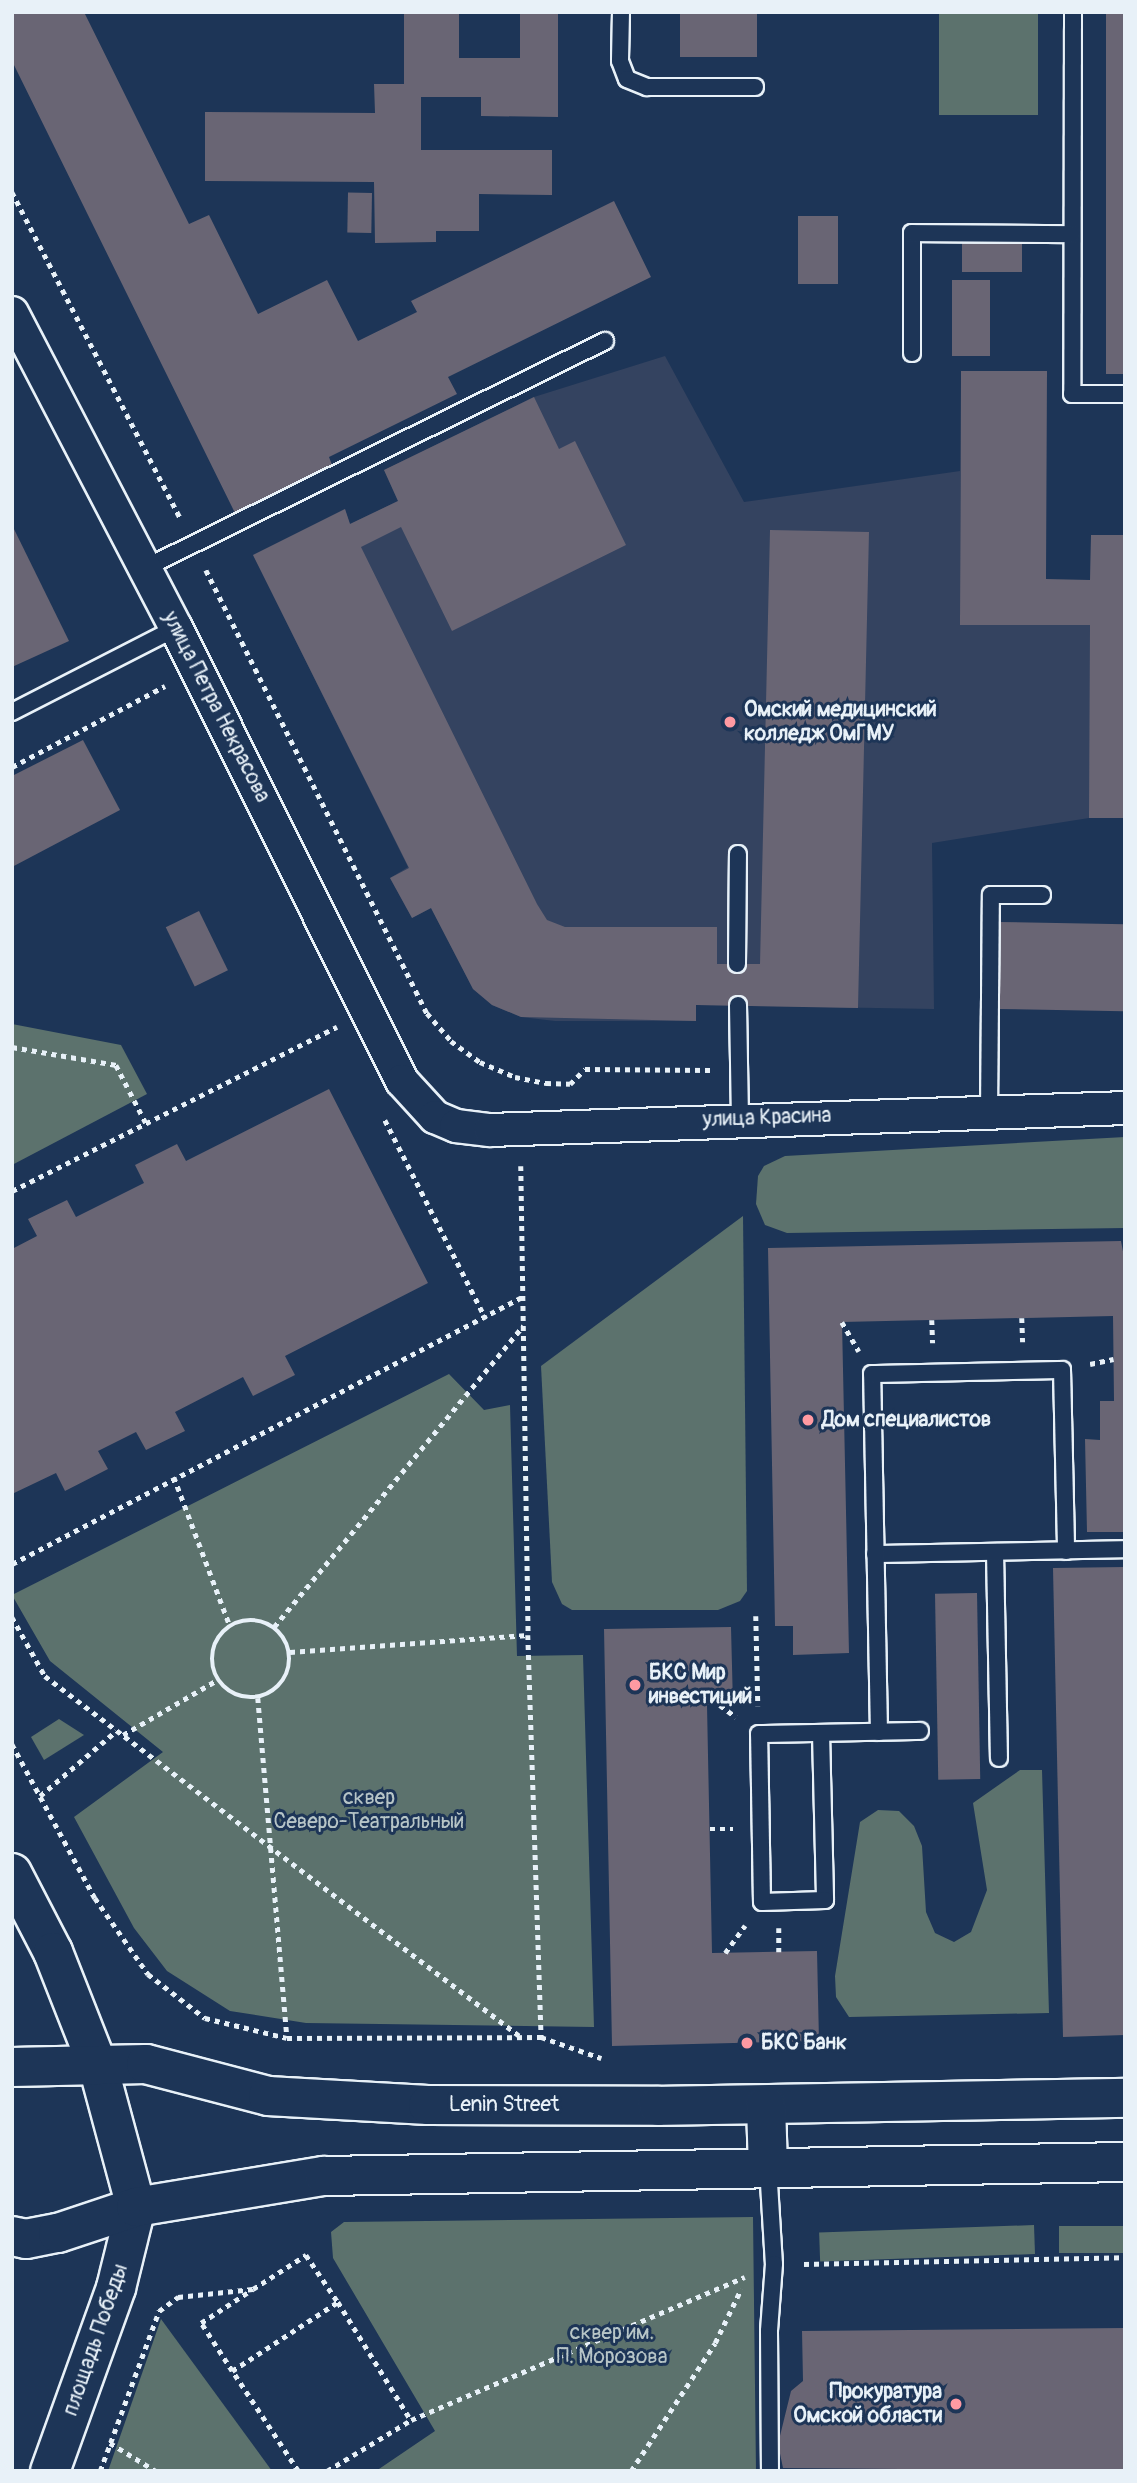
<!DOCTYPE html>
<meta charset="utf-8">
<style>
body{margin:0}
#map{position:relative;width:1137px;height:2483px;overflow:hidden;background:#1d3557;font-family:Pangolin,sans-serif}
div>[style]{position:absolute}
.built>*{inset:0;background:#344360}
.green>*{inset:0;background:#5c726d;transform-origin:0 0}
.building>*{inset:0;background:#696574;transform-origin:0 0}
.path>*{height:4.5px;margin-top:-2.25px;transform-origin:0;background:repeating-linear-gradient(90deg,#e8f1f8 0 5px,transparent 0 10px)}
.path>.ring{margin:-2.25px;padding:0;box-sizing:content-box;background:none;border:4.5px solid #e8f1f8;border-radius:50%}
.roads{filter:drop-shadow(2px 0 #e8f1f8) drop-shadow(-2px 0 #e8f1f8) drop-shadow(0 2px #e8f1f8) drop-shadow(0 -2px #e8f1f8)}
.service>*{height:16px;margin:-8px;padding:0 8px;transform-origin:8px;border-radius:8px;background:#1d3557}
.minor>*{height:32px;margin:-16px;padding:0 16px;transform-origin:16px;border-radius:16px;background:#1d3557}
.primary>*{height:38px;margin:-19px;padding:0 19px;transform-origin:19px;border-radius:19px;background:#1d3557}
.dots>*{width:19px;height:19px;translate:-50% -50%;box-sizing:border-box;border:4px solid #1d3557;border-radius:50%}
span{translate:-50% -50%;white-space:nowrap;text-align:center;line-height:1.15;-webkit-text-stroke:6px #1d3557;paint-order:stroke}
.street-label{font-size:21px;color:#e8f1f8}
.poi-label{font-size:21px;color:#e8f1f8;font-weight:700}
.left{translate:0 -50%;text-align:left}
.right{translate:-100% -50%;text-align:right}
.park-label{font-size:21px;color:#b7c5c7}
.frame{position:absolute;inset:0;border:14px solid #e8f1f8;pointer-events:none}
</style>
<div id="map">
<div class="built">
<i style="clip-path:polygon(665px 356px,744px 502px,960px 471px,960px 625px,1090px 625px,1091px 535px,1125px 535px,1125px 818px,1089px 818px,932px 843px,934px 1009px,696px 1005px,696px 1021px,555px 1021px,521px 1017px,492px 1005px,473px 989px,431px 908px,412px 918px,390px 878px,408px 867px,253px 555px,345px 509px,350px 524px,398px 501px,384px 470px,534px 397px)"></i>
</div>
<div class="green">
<i style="left:939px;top:12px;width:99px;height:103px"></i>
<i style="clip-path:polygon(12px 1024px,121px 1045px,147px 1094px,12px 1165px)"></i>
<i style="clip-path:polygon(1125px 1137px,1125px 1228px,787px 1233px,765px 1225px,756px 1204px,758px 1176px,764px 1166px,785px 1156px)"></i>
<i style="clip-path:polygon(743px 1216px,747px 1591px,740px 1601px,718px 1610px,572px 1610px,562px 1604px,552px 1582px,541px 1366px)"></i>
<i style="clip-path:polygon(449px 1374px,484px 1410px,510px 1405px,517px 1656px,583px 1655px,594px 2027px,306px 2023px,230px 2011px,167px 1971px,134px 1928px,74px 1817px,163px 1752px,50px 1661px,12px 1595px)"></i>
<i style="clip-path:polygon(59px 1719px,84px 1735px,44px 1760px,31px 1737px)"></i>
<i style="clip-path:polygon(1020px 1770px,1042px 1770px,1049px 2013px,849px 2017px,836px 1997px,835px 1976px,860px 1822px,878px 1810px,899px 1811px,914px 1826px,922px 1846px,926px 1912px,935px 1933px,954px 1942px,971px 1932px,987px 1890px,973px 1803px)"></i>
<i style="clip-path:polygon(753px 2217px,756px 2471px,376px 2471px,435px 2431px,333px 2258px,331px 2232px,344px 2222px)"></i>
<i style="left:1034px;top:2225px;width:29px;height:215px;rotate:88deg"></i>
<i style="left:1059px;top:2226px;width:66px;height:27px"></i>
<i style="clip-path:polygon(161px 2319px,272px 2471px,108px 2471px)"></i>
</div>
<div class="building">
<i style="clip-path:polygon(12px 12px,84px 12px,189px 224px,209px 215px,258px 314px,327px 280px,358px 341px,417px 312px,411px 301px,614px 201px,651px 277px,448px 377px,457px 394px,329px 457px,332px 465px,235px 513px,12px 61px)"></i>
<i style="clip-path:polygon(404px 12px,459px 12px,459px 58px,520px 58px,520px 12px,558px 12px,558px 117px,481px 116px,481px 97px,421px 97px,421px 150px,552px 150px,552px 195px,479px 194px,479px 231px,436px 231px,436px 242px,375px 243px,374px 182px,205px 181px,205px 112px,375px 113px,374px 84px,404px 84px)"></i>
<i style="left:680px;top:12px;width:77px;height:45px"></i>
<i style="left:1106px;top:12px;width:19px;height:362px"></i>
<i style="left:372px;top:193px;width:40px;height:24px;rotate:91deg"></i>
<i style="left:798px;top:216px;width:40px;height:68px"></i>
<i style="left:962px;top:242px;width:60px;height:30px"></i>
<i style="left:952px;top:280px;width:38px;height:76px"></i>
<i style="clip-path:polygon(961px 371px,1047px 371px,1046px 579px,1090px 580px,1091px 535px,1125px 535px,1125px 818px,1089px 818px,1090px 625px,960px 625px)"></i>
<i style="clip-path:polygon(534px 397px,559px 449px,575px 441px,626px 545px,452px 631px,401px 527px,361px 547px,537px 904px,547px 920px,565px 927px,717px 927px,717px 964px,760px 964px,770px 530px,869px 532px,858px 1008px,696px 1005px,696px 1021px,521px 1017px,492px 1005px,473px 989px,431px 908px,412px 918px,390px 878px,409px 868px,253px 555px,345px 509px,350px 524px,398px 501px,384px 470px)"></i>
<i style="clip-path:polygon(12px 525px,69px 641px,12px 667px)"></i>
<i style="clip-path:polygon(83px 740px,120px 810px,12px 867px,12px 776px)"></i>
<i style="left:199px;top:911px;width:66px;height:37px;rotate:64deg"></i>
<i style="left:999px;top:922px;width:126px;height:87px;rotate:1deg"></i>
<i style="clip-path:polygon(329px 1089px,428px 1283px,285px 1356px,295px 1375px,253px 1396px,243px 1377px,175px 1412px,185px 1431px,146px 1450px,136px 1432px,98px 1451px,108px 1469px,65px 1491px,56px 1473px,12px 1494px,12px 1249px,37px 1236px,28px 1219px,67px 1200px,76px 1217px,144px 1183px,135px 1165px,177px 1144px,186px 1161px)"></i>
<i style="clip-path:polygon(1121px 1241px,1125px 1262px,1125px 1532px,1087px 1532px,1085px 1439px,1100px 1440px,1100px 1401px,1114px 1401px,1113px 1316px,842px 1322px,849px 1653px,793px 1655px,793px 1626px,775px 1626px,768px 1248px)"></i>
<i style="clip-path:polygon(1125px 1567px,1125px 2035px,1063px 2037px,1053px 1568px)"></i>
<i style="left:977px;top:1593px;width:186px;height:42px;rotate:89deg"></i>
<i style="clip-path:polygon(731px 1627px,733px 1705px,707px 1705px,712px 1953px,817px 1951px,819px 2041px,612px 2046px,604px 1629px)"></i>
<i style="clip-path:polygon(1125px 2328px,1125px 2471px,783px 2468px,778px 2444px,791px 2391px,803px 2381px,802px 2331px)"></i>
</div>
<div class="path">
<i style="left:12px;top:192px;width:367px;rotate:62.7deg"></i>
<i style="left:206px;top:570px;width:495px;rotate:63.5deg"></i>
<i style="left:427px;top:1013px;width:37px;rotate:49deg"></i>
<i style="left:451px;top:1041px;width:36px;rotate:36deg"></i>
<i style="left:480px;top:1062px;width:38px;rotate:23deg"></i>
<i style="left:515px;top:1077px;width:32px;rotate:11deg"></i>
<i style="left:546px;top:1083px;width:24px;rotate:2deg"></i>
<i style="left:570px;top:1084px;width:21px;rotate:-45deg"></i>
<i style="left:585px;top:1069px;width:125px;rotate:0.5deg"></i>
<i style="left:12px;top:767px;width:173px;rotate:-27.9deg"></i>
<i style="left:12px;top:1047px;width:106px;rotate:9.8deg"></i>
<i style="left:116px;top:1065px;width:65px;rotate:62.7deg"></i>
<i style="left:385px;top:1120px;width:223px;rotate:63.1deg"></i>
<i style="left:521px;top:1166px;width:469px;rotate:89.1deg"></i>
<i style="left:528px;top:1635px;width:402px;rotate:88.1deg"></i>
<i style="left:12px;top:1191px;width:364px;rotate:-26.8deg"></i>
<i style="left:1022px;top:1318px;width:24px;rotate:88deg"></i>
<i style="left:932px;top:1320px;width:23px;rotate:88deg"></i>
<i style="left:842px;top:1322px;width:34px;rotate:60deg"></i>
<i style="left:1090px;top:1364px;width:24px;rotate:-12deg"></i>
<i style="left:174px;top:1477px;width:159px;rotate:69.4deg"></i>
<i style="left:12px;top:1564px;width:578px;rotate:-27.63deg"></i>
<i style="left:756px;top:1616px;width:90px;rotate:88.7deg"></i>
<i style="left:12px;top:1617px;width:68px;rotate:60.8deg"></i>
<i style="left:45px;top:1676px;width:597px;rotate:37.18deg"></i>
<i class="ring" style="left:212px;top:1620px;width:73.5px;height:73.5px"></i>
<i style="left:274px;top:1627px;width:391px;rotate:-50.4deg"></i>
<i style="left:290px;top:1652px;width:239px;rotate:-4.1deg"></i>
<i style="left:258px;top:1698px;width:341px;rotate:85.1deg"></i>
<i style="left:720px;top:1705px;width:20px;rotate:37deg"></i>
<i style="left:123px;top:1735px;width:109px;rotate:-30.3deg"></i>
<i style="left:12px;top:1744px;width:175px;rotate:61.7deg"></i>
<i style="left:95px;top:1898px;width:93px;rotate:55.1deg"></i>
<i style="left:148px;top:1974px;width:72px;rotate:37.7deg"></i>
<i style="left:205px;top:2018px;width:84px;rotate:13.7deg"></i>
<i style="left:287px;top:2038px;width:254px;rotate:-0.2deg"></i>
<i style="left:541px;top:2037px;width:64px;rotate:19.3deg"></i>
<i style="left:40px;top:1796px;width:100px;rotate:-40.5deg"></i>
<i style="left:710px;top:1829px;width:23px"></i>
<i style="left:779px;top:1928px;width:24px;rotate:90deg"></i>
<i style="left:725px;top:1953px;width:34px;rotate:-54deg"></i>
<i style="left:804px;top:2264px;width:321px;rotate:-1.2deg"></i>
<i style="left:232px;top:2371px;width:57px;rotate:-122.9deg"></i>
<i style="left:201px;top:2323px;width:62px;rotate:-33.2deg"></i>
<i style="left:253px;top:2289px;width:63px;rotate:-32.7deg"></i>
<i style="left:306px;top:2255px;width:57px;rotate:55.8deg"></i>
<i style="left:110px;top:2443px;width:54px;rotate:31.3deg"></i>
<i style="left:100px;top:2471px;width:171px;rotate:-69.8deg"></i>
<i style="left:159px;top:2311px;width:24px;rotate:-36deg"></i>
<i style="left:178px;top:2297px;width:75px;rotate:-6.1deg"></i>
<i style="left:298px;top:2471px;width:120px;rotate:-123.4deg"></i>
<i style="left:232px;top:2371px;width:126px;rotate:-33.1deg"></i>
<i style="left:338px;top:2302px;width:139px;rotate:58.3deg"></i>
<i style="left:327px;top:2471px;width:98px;rotate:-31.3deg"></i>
<i style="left:411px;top:2420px;width:363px;rotate:-23.2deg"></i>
<i style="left:631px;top:2471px;width:153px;rotate:-56.7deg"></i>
<i style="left:715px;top:2343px;width:60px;rotate:-64.3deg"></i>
</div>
<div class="roads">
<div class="service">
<i style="left:621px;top:12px;width:49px;rotate:91.2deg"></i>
<i style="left:620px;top:61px;width:19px;rotate:69deg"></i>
<i style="left:627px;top:79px;width:22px;rotate:22deg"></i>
<i style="left:647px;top:87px;width:108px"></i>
<i style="left:1073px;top:12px;width:382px;rotate:90.1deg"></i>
<i style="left:1072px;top:394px;width:53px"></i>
<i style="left:912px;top:353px;width:120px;rotate:-90deg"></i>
<i style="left:912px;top:233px;width:160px;rotate:0.4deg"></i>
<i style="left:145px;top:568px;width:513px;rotate:-26.27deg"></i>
<i style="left:12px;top:712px;width:184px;rotate:-27.1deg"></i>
<i style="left:737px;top:964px;width:110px;rotate:-89.5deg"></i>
<i style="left:738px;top:1005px;width:113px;rotate:89deg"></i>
<i style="left:989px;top:1112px;width:217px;rotate:-89.5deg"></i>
<i style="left:991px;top:895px;width:51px"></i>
<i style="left:995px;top:1552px;width:206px;rotate:88.9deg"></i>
<i style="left:875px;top:1554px;width:250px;rotate:-1.1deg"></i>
<i style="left:879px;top:1732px;width:358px;rotate:-91.1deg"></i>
<i style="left:872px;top:1374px;width:190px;rotate:-1.2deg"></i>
<i style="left:1062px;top:1370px;width:181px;rotate:88.7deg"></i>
<i style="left:821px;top:1733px;width:167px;rotate:88.6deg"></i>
<i style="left:825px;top:1900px;width:63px;rotate:178.2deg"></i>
<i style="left:762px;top:1902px;width:168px;rotate:-91deg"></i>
<i style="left:759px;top:1734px;width:161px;rotate:-1.1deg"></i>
<i style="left:768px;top:2167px;width:97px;rotate:86.5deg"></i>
<i style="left:774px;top:2264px;width:67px;rotate:94.3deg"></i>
<i style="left:769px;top:2331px;width:140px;rotate:89.6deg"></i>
</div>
<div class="minor">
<i style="left:12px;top:313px;width:355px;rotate:62.5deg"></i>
<i style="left:176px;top:628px;width:506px;rotate:63.49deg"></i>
<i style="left:402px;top:1081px;width:49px;rotate:47.5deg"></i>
<i style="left:435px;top:1117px;width:23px;rotate:23deg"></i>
<i style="left:456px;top:1126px;width:34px;rotate:7deg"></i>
<i style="left:490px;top:1130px;width:635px;rotate:-1.98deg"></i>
</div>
<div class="primary">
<i style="left:12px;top:1873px;width:89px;rotate:62.6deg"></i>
<i style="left:53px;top:1952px;width:123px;rotate:68.5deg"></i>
<i style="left:98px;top:2066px;width:146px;rotate:74.9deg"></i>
<i style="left:136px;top:2207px;width:83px;rotate:103.9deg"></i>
<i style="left:116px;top:2288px;width:195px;rotate:109.8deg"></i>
<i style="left:12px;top:2067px;width:134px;rotate:-1.3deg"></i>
<i style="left:146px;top:2064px;width:126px;rotate:14.7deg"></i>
<i style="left:268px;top:2096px;width:160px;rotate:3.2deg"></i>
<i style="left:428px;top:2105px;width:230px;rotate:0.2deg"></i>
<i style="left:658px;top:2106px;width:467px;rotate:-1deg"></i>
<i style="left:766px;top:2105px;width:62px;rotate:88.2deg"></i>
<i style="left:12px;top:2236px;width:14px;rotate:12deg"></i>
<i style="left:26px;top:2239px;width:33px;rotate:-11deg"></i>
<i style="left:58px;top:2233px;width:82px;rotate:-18.4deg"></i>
<i style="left:136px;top:2207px;width:191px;rotate:-9.4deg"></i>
<i style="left:324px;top:2176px;width:801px;rotate:-1deg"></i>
</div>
</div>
<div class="dots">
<i style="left:730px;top:722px;background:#ff9aa2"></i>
<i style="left:808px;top:1420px;background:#ff9aa2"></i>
<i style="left:635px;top:1685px;background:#ff9aa2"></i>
<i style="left:747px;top:2043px;background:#ff9aa2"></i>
<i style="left:956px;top:2404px;background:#ff9aa2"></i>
</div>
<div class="street-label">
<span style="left:216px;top:707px;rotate:63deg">улица Петра Некрасова</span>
<span style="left:767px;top:1118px;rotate:-2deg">улица Красина</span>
<span style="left:504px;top:2105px">Lenin Street</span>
<span style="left:96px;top:2340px;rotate:-71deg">площадь Победы</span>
</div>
<div class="poi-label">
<span class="left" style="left:744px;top:722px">Омский медицинский<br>колледж ОмГМУ</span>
<span class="left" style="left:822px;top:1420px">Дом специалистов</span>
<span class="left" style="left:649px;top:1685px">БКС Мир<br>инвестиций</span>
<span class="left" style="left:761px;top:2043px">БКС Банк</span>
<span class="right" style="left:942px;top:2404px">Прокуратура<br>Омской области</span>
</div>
<div class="park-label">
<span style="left:369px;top:1810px">сквер<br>Северо-Театральный</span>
<span style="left:612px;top:2345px">сквер им.<br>П. Морозова</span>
</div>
<div class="frame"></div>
</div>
